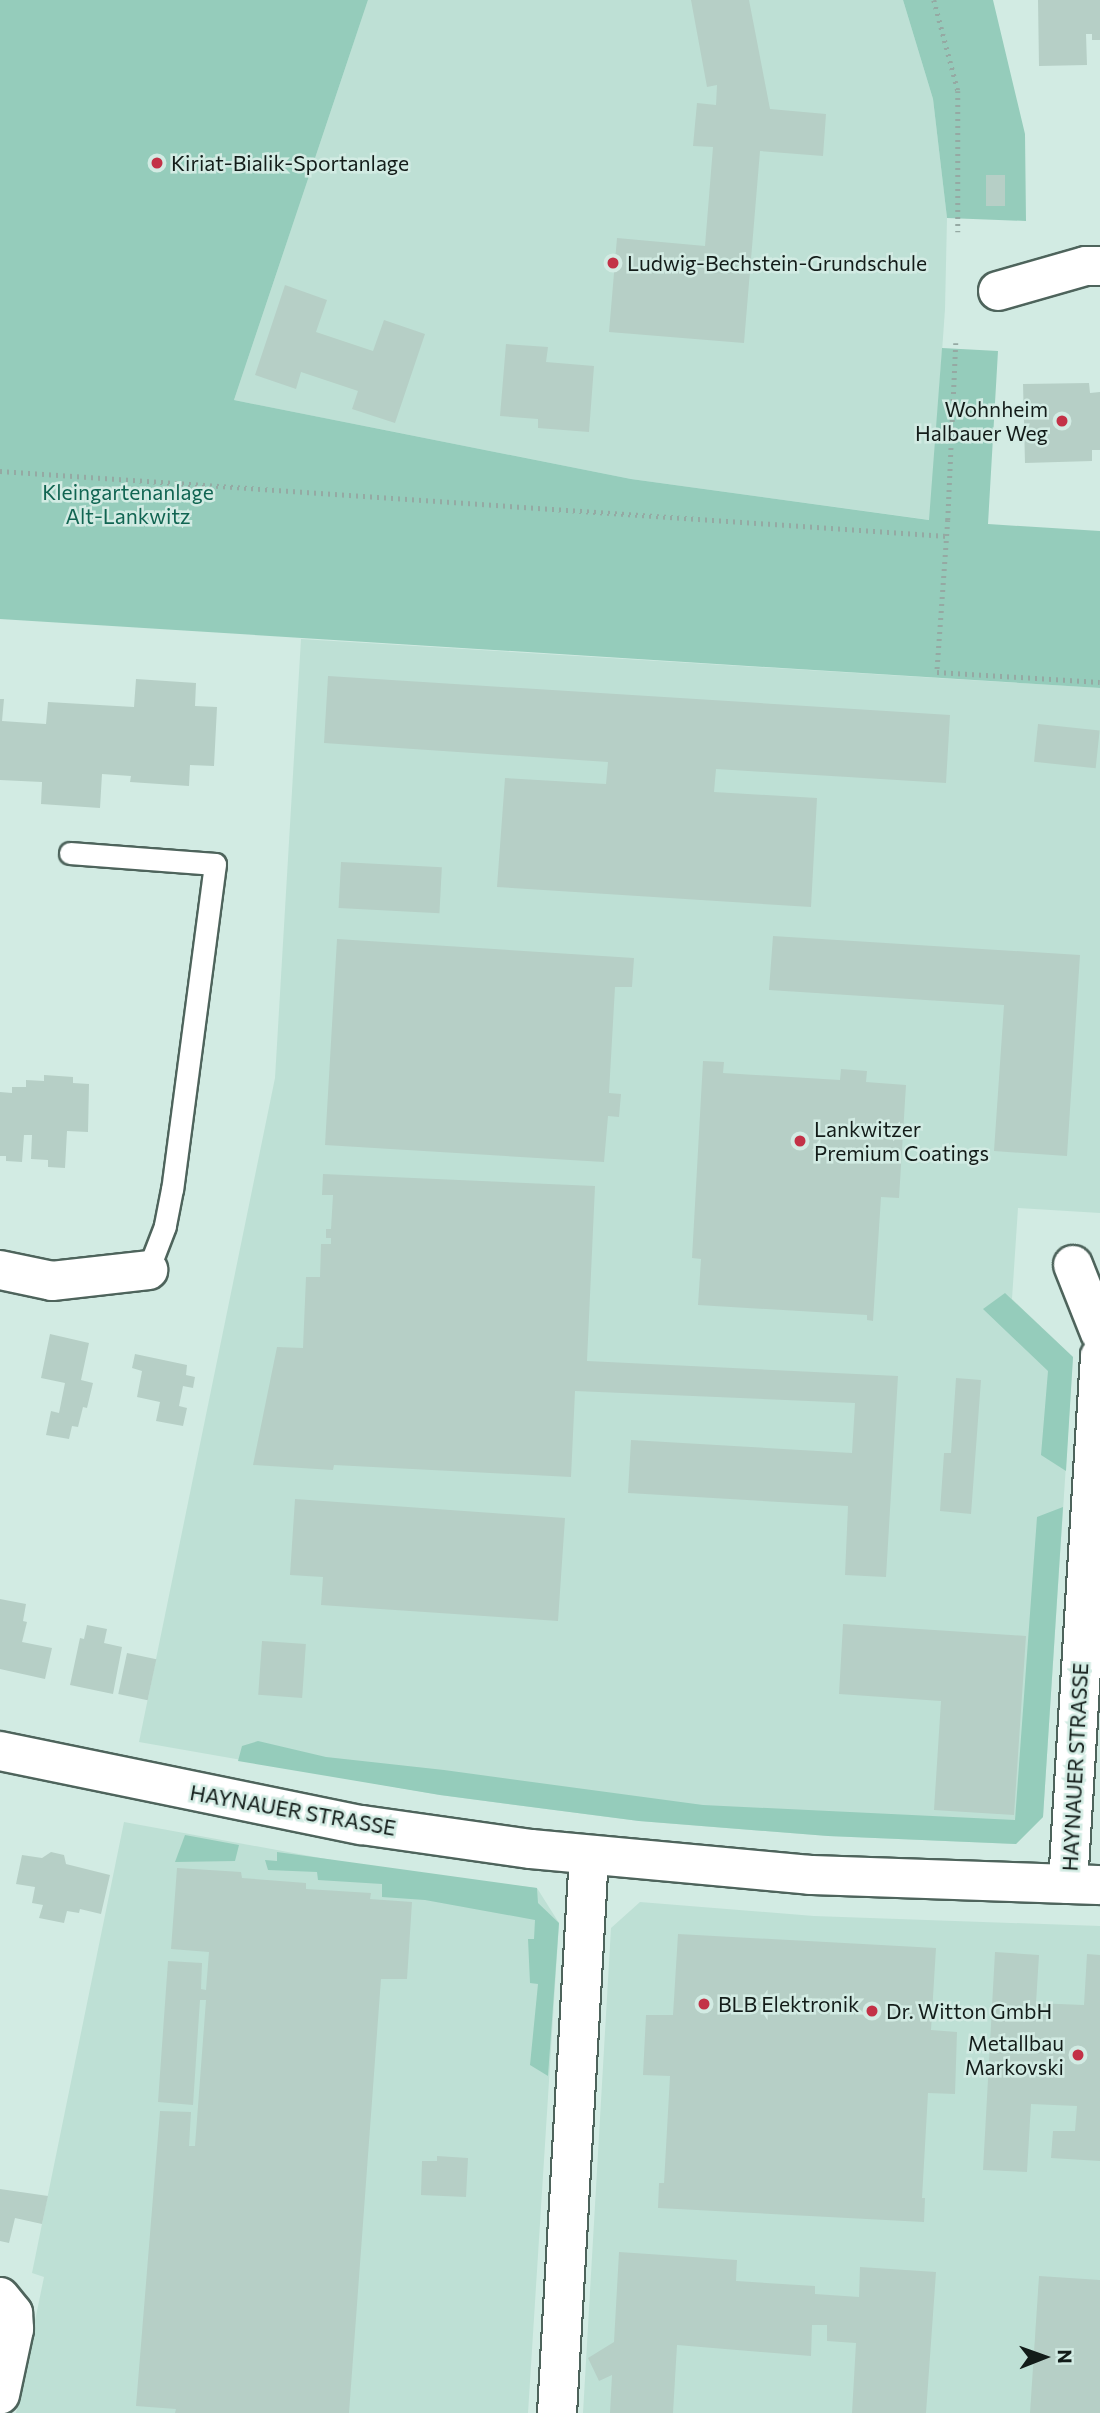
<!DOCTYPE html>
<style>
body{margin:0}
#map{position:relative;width:1100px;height:2413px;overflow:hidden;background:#d2ebe3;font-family:Commissioner,sans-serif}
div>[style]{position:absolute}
.built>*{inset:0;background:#bee0d5}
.green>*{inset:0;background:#95ccbb}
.building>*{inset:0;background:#b6cfc6;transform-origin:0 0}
.path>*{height:4.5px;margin-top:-2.25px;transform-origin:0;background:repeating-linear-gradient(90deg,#95a9a3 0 2px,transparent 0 7px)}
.roads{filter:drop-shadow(2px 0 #4e645c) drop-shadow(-2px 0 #4e645c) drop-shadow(0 2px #4e645c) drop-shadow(0 -2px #4e645c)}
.service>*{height:21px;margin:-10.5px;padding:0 10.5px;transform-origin:10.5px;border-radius:10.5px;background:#fff}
.minor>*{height:38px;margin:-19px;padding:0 19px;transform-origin:19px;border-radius:19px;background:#fff}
.dots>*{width:19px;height:19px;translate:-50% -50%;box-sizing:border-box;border:4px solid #d2ebe3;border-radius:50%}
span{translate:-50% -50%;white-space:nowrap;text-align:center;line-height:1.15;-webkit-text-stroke:5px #d2ebe3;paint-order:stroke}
.poi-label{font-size:21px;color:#131c19}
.left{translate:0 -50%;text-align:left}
.right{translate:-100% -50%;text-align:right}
.park-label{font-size:21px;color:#116552}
.street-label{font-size:21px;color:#131c19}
.north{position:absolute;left:1009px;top:2322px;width:70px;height:70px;-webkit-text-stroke:5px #d2ebe3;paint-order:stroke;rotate:89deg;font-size:19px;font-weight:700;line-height:28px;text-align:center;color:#131c19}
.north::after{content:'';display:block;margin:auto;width:24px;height:32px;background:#131c19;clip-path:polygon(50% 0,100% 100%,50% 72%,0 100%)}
</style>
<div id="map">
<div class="built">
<i style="clip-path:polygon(368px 0,903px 0,933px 99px,947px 218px,945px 309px,930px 520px,631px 479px,234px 400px)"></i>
<i style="clip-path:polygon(301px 639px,1100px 688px,1100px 1213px,1018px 1208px,1012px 1299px,1073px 1357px,1043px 1817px,1016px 1844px,828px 1836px,639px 1821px,440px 1795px,139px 1742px,275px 1078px)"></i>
<i style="clip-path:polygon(124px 1822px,375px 1868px,537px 1888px,559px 1923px,528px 2413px,16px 2413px,44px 2277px,32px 2273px)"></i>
<i style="clip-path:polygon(640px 1902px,814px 1916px,1100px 1926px,1100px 2413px,583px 2413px,611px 1928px)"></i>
</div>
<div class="green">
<i style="clip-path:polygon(0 0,368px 0,234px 400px,631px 479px,929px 520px,942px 348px,998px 351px,988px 524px,1100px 531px,1100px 688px,0 619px)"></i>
<i style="clip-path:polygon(903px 0,993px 0,1025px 134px,1026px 221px,947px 218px,933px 99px)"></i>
<i style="clip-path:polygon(1005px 1293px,1073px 1357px,1066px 1471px,1041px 1455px,1048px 1371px,983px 1309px)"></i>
<i style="clip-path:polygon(1063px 1507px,1043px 1817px,1016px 1844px,828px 1836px,639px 1821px,440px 1795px,238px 1761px,242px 1746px,258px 1741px,326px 1757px,444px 1770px,703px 1805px,1015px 1820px,1037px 1517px)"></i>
<i style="clip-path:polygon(185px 1835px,239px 1845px,235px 1861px,175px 1862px)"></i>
<i style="clip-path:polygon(277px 1852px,537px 1888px,538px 1903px,559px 1923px,548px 2076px,530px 2065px,538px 1984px,530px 1983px,528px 1939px,534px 1939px,535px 1920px,425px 1900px,382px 1897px,382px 1884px,318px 1880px,317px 1872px,268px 1870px,265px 1860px,277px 1861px)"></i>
</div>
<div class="building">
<i style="clip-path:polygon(691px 0,749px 0,770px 109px,826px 114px,823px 156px,760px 151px,744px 343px,609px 332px,617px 238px,705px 246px,713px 147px,693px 146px,697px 103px,716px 105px,717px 85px,707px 87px)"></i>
<i style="clip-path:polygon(1038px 0,1100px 0,1100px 40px,1092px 40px,1092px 34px,1086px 34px,1087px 65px,1039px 66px)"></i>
<i style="left:986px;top:175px;width:19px;height:31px"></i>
<i style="clip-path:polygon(285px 285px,327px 300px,316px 332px,373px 351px,384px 320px,425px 334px,395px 423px,352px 409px,358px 391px,301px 372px,296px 389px,255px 375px)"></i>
<i style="clip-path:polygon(506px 344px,548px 347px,546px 362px,594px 366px,589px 432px,538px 428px,538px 419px,500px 416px)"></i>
<i style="clip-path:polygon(1089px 383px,1090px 393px,1100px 392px,1100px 450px,1092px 450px,1092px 461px,1025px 463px,1023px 384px)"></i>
<i style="clip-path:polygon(328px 676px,950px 715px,946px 783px,716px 769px,714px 792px,817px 798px,811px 907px,497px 887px,505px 778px,606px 784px,608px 762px,324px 743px)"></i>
<i style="clip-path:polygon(136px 679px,196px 683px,195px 706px,217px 707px,214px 766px,190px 765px,189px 786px,130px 782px,131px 776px,102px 774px,100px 808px,41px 804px,42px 782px,0 780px,0 699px,4px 699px,2px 721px,46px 724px,48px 702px,134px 707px)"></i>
<i style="left:1038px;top:724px;width:62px;height:38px;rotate:6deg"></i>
<i style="left:341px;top:862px;width:101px;height:46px;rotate:3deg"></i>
<i style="clip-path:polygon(773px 936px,1080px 955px,1067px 1156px,994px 1151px,1004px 1005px,769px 990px)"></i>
<i style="clip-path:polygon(337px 939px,634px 958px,632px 987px,615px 987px,609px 1093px,621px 1094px,619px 1117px,608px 1116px,604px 1162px,325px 1145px)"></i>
<i style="clip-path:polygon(703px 1061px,724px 1062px,723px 1073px,840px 1080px,841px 1069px,867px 1071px,866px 1082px,906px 1085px,899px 1198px,881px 1197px,873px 1321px,867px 1320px,867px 1315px,698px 1305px,701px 1259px,692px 1258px)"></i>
<i style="clip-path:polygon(44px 1075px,73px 1077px,73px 1083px,89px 1084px,88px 1132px,67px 1131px,65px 1168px,48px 1167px,48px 1160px,31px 1159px,32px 1135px,24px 1135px,22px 1162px,6px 1161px,6px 1156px,0 1156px,0 1092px,12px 1093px,12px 1087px,26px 1087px,26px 1080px,44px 1081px)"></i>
<i style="clip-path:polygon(323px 1174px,595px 1186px,587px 1361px,898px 1376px,886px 1577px,845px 1575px,848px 1506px,628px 1493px,631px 1440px,852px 1453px,855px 1403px,575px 1391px,571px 1477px,334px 1465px,333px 1470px,253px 1465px,277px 1347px,303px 1348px,306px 1277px,320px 1277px,321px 1244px,331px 1244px,331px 1238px,326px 1238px,326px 1229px,331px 1229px,333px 1195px,322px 1195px)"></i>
<i style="clip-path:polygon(50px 1334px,89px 1343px,81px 1380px,93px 1383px,87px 1408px,83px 1407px,78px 1427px,72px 1426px,69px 1439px,46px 1435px,51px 1411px,59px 1413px,65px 1383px,41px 1378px)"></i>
<i style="clip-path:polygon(135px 1354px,187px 1365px,186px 1375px,195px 1377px,193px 1388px,183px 1386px,179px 1406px,187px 1408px,183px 1426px,156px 1421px,160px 1402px,137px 1397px,142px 1371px,132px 1368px)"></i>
<i style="clip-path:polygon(956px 1378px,981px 1380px,971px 1514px,940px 1511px,944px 1453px,951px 1453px)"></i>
<i style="clip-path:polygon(295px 1499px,565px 1518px,558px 1621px,321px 1605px,323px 1577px,290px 1575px)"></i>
<i style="clip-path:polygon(0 1599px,26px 1604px,23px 1621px,27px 1622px,22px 1642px,52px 1648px,45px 1679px,0 1669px)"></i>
<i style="clip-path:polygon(843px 1624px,1026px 1636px,1014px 1815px,934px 1810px,941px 1701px,839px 1694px)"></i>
<i style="clip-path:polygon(87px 1625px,107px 1629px,104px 1643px,122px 1647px,113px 1694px,70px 1685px,80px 1638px,84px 1639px)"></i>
<i style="left:262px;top:1641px;width:44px;height:54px;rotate:4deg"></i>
<i style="left:127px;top:1653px;width:30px;height:42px;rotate:12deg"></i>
<i style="clip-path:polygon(51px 1852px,64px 1855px,66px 1864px,110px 1875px,101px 1914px,80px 1909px,79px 1913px,67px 1911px,64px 1923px,39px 1918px,43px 1905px,32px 1903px,35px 1887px,16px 1884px,22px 1855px,42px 1858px)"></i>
<i style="clip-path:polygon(177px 1868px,241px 1872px,242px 1878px,306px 1883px,306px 1889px,371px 1893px,370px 1899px,412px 1902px,407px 1979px,381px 1979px,349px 2413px,175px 2413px,176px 2409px,136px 2406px,160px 2111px,191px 2112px,189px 2146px,195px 2146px,206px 2000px,200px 2000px,193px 2105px,158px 2102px,168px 1961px,202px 1963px,201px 1989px,206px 1990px,209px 1952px,171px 1949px)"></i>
<i style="clip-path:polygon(678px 1934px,936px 1948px,931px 2030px,957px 2032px,955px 2094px,928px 2093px,922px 2198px,925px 2198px,924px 2222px,658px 2208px,659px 2183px,664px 2183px,670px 2076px,643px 2075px,646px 2015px,673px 2015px)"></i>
<i style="clip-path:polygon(995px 1952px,1039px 1955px,1036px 2003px,1059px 2004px,1084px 2005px,1087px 1954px,1100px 1955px,1100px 2161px,1051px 2158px,1053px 2131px,1075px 2131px,1077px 2106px,1031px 2104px,1027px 2172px,983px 2170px)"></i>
<i style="clip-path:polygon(437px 2156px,468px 2158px,466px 2197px,421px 2195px,422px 2161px,437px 2161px)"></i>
<i style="clip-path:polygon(0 2189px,48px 2196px,42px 2224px,15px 2218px,9px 2243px,0 2241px)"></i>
<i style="clip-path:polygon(619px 2252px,737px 2260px,736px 2281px,815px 2286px,815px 2294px,859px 2297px,860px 2267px,936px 2272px,926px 2413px,852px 2413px,856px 2343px,827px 2341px,827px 2325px,812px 2325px,811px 2356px,677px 2345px,673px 2413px,610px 2413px,612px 2375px,599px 2381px,588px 2358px,614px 2342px)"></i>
<i style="clip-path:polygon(1039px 2276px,1100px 2280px,1100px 2413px,1030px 2413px)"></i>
</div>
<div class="path">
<i style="left:934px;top:0;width:94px;rotate:75.2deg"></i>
<i style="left:958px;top:91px;width:141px;rotate:90deg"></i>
<i style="left:956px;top:343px;width:177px;rotate:92.6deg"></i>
<i style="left:948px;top:520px;width:152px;rotate:94.1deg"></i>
<i style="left:937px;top:672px;width:163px;rotate:3.5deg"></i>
<i style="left:0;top:471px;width:949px;rotate:3.93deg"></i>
</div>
<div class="roads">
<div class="service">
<i style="left:70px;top:853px;width:145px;rotate:4.3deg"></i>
<i style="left:215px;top:864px;width:328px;rotate:97.5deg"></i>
<i style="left:172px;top:1189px;width:38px;rotate:101deg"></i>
<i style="left:165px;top:1226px;width:47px;rotate:111.1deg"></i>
</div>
<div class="minor">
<i style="left:998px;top:291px;width:91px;rotate:-15.9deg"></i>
<i style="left:1086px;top:266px;width:14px"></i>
<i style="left:1073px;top:1265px;width:73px;rotate:68.3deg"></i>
<i style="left:0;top:1270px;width:53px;rotate:11.9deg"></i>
<i style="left:52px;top:1281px;width:97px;rotate:-6.5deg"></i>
<i style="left:0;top:1751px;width:369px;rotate:11.6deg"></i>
<i style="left:362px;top:1825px;width:171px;rotate:8.1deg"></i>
<i style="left:531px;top:1849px;width:280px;rotate:5.3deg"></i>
<i style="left:810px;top:1875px;width:290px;rotate:2deg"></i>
<i style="left:1068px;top:1884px;width:529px;rotate:-86.53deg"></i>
<i style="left:0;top:2297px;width:21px;rotate:51deg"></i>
<i style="left:13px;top:2313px;width:16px;rotate:86deg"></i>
<i style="left:14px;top:2329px;width:67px;rotate:102deg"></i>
<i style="left:557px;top:2413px;width:559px;rotate:-86.72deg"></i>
</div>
</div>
<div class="dots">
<i style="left:157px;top:163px;background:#c33247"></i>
<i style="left:613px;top:263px;background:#c33247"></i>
<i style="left:1062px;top:421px;background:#c33247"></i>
<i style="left:800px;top:1141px;background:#c33247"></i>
<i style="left:704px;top:2004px;background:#c33247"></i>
<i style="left:872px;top:2011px;background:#c33247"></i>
<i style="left:1078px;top:2055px;background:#c33247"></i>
</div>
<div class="poi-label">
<span class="left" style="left:171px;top:163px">Kiriat-Bialik-Sportanlage</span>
<span class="left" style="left:627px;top:263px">Ludwig-Bechstein-Grundschule</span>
<span class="right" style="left:1048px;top:421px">Wohnheim<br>Halbauer Weg</span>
<span class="left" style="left:814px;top:1141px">Lankwitzer<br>Premium Coatings</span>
<span class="left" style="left:718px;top:2004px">BLB Elektronik</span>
<span class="left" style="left:886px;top:2011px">Dr. Witton GmbH</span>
<span class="right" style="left:1064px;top:2055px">Metallbau<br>Markovski</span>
</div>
<div class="park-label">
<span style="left:128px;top:504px">Kleingartenanlage<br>Alt-Lankwitz</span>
</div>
<div class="street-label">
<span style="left:1075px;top:1767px;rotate:-87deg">HAYNAUER STRASSE</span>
<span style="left:293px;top:1810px;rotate:10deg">HAYNAUER STRASSE</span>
</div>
<div class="north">N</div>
</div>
